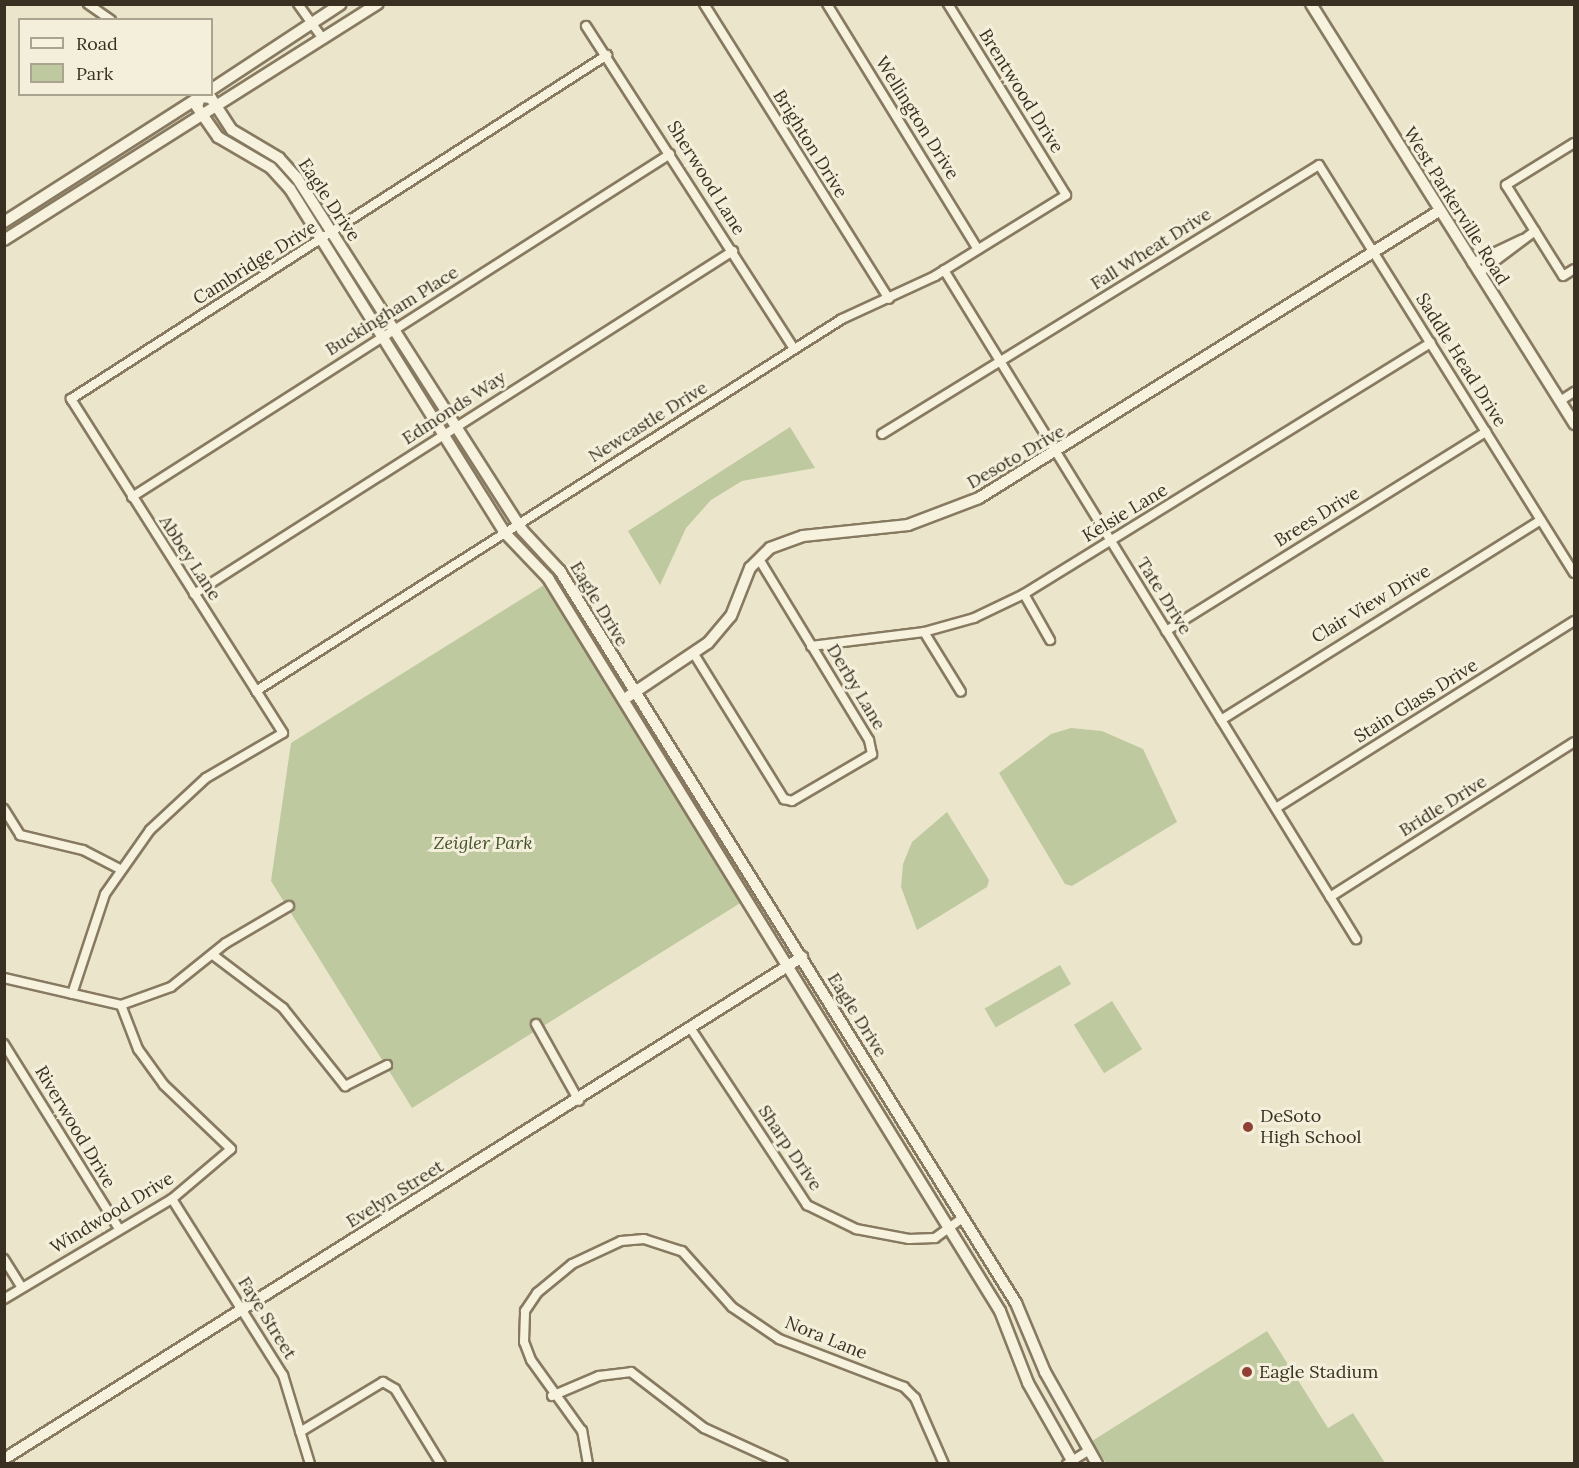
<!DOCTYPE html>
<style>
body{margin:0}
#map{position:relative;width:1579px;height:1468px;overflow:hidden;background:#ebe6cb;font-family:Lora,serif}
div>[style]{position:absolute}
.green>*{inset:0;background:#bfc9a0;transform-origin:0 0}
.roads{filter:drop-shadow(2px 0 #877a61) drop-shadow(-2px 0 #877a61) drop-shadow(0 2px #877a61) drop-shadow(0 -2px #877a61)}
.street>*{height:8px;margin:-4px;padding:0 4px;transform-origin:4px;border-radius:4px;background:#f6f2de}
.secondary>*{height:10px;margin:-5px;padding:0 5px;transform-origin:5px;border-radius:5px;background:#f6f2de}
.dots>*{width:16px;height:16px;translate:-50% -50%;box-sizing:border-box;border:3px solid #f3efda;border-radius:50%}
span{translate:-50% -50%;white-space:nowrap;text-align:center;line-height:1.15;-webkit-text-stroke:6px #f3efda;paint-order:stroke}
.street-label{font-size:18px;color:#393022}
.park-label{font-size:18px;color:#44532b;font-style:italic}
.poi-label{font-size:18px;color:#393022}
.left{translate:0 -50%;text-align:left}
.frame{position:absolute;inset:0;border:6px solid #393022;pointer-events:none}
.legend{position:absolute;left:18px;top:18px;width:195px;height:78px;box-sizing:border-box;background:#f3efda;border:2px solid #a9a390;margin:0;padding:8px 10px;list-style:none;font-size:18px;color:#393022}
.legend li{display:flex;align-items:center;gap:12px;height:30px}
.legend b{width:30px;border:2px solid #a9a390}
</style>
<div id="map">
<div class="green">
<i style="clip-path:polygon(790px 427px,815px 468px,742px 481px,711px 500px,686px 528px,660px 585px,628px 531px)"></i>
<i style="clip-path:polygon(544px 585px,742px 902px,412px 1108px,271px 881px,291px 743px)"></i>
<i style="clip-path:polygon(1071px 728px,1102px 731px,1143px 749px,1177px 822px,1072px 886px,1065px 884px,999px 773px,1051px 734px)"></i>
<i style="clip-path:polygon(947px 812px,989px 880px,987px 887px,917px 930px,901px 887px,903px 864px,912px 842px)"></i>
<i style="left:1060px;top:965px;width:22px;height:87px;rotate:60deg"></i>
<i style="left:1112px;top:1001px;width:57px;height:45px;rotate:58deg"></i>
<i style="clip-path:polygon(1267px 1331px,1328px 1428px,1353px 1413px,1385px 1463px,1106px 1463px,1092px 1441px)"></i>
</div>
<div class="roads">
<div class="street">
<i style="left:88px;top:4px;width:28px;rotate:35deg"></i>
<i style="left:298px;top:4px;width:43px;rotate:54.5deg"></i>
<i style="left:704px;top:4px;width:348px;rotate:57.9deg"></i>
<i style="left:827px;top:4px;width:288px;rotate:58.4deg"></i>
<i style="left:586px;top:26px;width:384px;rotate:57.2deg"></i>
<i style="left:1574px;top:143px;width:80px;rotate:148.3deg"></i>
<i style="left:1506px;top:185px;width:107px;rotate:57.9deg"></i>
<i style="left:1563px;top:276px;width:13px;rotate:-32deg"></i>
<i style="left:1472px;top:263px;width:56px;rotate:-25.2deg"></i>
<i style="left:944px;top:270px;width:786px;rotate:58.37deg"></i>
<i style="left:1479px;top:273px;width:70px;rotate:-36.9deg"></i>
<i style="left:1560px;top:401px;width:17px;rotate:-33deg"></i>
<i style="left:882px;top:434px;width:513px;rotate:-31.61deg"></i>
<i style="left:1319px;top:165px;width:481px;rotate:58deg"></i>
<i style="left:132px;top:497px;width:638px;rotate:-32.52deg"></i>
<i style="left:194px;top:594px;width:639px;rotate:-32.47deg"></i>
<i style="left:1024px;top:594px;width:53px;rotate:60.5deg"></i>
<i style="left:1166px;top:631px;width:377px;rotate:-31.9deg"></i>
<i style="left:924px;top:632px;width:70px;rotate:58.3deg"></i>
<i style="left:811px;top:646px;width:114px;rotate:-7.1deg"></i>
<i style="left:924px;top:632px;width:52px;rotate:-15.6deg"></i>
<i style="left:974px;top:618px;width:55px;rotate:-25.6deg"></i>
<i style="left:1024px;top:594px;width:478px;rotate:-31.7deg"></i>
<i style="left:694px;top:654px;width:171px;rotate:58.2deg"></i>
<i style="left:784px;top:799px;width:8px;rotate:14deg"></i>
<i style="left:792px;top:801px;width:93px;rotate:-30.4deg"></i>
<i style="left:872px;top:754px;width:14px;rotate:-102deg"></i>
<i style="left:869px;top:740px;width:212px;rotate:-121.3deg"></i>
<i style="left:256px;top:691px;width:694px;rotate:-32.41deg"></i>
<i style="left:842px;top:319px;width:102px;rotate:-24.8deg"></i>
<i style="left:935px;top:276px;width:154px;rotate:-31.7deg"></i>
<i style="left:1066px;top:195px;width:225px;rotate:-121.7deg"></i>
<i style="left:1221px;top:720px;width:377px;rotate:-32deg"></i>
<i style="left:1276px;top:808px;width:352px;rotate:-32.1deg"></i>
<i style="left:4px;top:809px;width:31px;rotate:58deg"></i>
<i style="left:20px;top:835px;width:65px;rotate:13.4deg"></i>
<i style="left:83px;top:850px;width:42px;rotate:27.2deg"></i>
<i style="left:1330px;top:897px;width:289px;rotate:-32.4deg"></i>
<i style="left:213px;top:955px;width:88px;rotate:37.1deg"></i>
<i style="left:283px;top:1008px;width:100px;rotate:51.5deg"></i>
<i style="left:345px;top:1086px;width:47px;rotate:-26.6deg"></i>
<i style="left:4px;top:978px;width:120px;rotate:13deg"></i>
<i style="left:121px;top:1005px;width:53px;rotate:-19.8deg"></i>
<i style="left:171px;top:987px;width:70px;rotate:-38.7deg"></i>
<i style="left:226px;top:943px;width:73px;rotate:-30.4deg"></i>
<i style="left:72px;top:994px;width:105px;rotate:-71.7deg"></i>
<i style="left:105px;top:894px;width:78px;rotate:-54.9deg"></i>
<i style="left:150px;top:830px;width:76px;rotate:-42.9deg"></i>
<i style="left:206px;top:778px;width:89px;rotate:-30.3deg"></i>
<i style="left:283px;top:733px;width:396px;rotate:-122.4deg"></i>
<i style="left:71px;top:399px;width:637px;rotate:-32.69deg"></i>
<i style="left:536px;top:1024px;width:88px;rotate:60.8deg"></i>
<i style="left:691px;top:1029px;width:211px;rotate:56.6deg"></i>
<i style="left:807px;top:1205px;width:55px;rotate:26.1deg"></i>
<i style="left:856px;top:1229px;width:54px;rotate:10.7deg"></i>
<i style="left:909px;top:1239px;width:26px;rotate:-2deg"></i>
<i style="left:935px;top:1238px;width:34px;rotate:-36deg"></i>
<i style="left:4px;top:1044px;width:216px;rotate:58.1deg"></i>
<i style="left:172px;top:1199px;width:208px;rotate:57.8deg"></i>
<i style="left:283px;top:1375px;width:93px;rotate:73.1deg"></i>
<i style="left:4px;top:1259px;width:34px;rotate:58deg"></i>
<i style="left:4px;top:1299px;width:196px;rotate:-30.8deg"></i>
<i style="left:172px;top:1199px;width:77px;rotate:-40.3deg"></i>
<i style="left:231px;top:1149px;width:93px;rotate:-136.3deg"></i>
<i style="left:164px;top:1085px;width:44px;rotate:-125.8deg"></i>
<i style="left:138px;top:1049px;width:47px;rotate:-111.1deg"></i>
<i style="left:552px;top:1396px;width:51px;rotate:-23.1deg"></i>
<i style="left:599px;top:1376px;width:32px;rotate:-7deg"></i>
<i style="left:631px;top:1372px;width:92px;rotate:37.5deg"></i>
<i style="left:704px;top:1428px;width:87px;rotate:24.5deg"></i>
<i style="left:300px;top:1432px;width:97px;rotate:-31.1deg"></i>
<i style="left:383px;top:1382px;width:14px;rotate:30deg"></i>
<i style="left:395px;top:1389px;width:88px;rotate:58.5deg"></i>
<i style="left:588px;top:1464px;width:34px;rotate:-100deg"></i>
<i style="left:582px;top:1431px;width:87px;rotate:-125.7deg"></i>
<i style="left:531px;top:1360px;width:19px;rotate:-111deg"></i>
<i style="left:524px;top:1342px;width:31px;rotate:-88deg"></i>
<i style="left:525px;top:1311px;width:22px;rotate:-56deg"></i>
<i style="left:537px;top:1293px;width:45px;rotate:-39.6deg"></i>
<i style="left:572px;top:1264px;width:54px;rotate:-25.1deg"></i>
<i style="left:621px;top:1241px;width:23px;rotate:-5deg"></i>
<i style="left:644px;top:1239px;width:40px;rotate:18deg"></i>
<i style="left:682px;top:1251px;width:75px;rotate:48.2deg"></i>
<i style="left:732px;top:1307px;width:57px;rotate:34.2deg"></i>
<i style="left:779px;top:1339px;width:134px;rotate:21deg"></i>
<i style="left:904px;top:1387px;width:16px;rotate:45deg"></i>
<i style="left:915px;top:1398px;width:72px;rotate:66.3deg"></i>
<i style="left:1067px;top:1464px;width:26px;rotate:-32deg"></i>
</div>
<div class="secondary">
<i style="left:1311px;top:4px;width:496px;rotate:57.9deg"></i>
<i style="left:212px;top:89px;width:154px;rotate:-33.4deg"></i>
<i style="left:200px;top:97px;width:11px;rotate:5deg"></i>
<i style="left:211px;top:98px;width:38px;rotate:57deg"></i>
<i style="left:232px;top:130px;width:55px;rotate:30.8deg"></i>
<i style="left:279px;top:158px;width:27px;rotate:48deg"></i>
<i style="left:297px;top:178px;width:418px;rotate:57.4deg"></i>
<i style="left:522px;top:530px;width:56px;rotate:47.2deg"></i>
<i style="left:560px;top:571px;width:862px;rotate:58.08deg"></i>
<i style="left:1016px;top:1303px;width:75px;rotate:67.2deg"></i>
<i style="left:1045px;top:1372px;width:106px;rotate:60.5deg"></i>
<i style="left:200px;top:97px;width:10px;rotate:107deg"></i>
<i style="left:197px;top:107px;width:37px;rotate:55deg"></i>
<i style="left:218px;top:137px;width:61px;rotate:30.3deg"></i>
<i style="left:271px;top:168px;width:28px;rotate:48deg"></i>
<i style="left:290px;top:189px;width:404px;rotate:58deg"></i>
<i style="left:504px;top:532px;width:64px;rotate:46.3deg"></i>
<i style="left:548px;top:578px;width:861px;rotate:58.34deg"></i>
<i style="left:1000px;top:1311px;width:77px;rotate:68.7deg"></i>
<i style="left:1028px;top:1383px;width:93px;rotate:60.4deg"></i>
<i style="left:4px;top:222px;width:234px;rotate:-32.6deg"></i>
<i style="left:4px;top:240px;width:442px;rotate:-32.3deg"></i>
<i style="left:629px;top:696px;width:95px;rotate:-33.9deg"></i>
<i style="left:708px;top:643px;width:35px;rotate:-50deg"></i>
<i style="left:731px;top:616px;width:52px;rotate:-68.4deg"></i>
<i style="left:750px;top:568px;width:28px;rotate:-45deg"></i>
<i style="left:770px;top:548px;width:35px;rotate:-20deg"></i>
<i style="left:803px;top:536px;width:106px;rotate:-6deg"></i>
<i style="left:908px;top:525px;width:76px;rotate:-20.8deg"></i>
<i style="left:979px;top:498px;width:542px;rotate:-31.96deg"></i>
<i style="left:4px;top:1459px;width:943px;rotate:-32.17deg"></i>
</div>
</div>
<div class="dots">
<i style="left:1248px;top:1127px;background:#904136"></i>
<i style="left:1247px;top:1372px;background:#904136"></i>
</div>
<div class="street-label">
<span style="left:1021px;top:91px;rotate:58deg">Brentwood Drive</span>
<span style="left:917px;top:118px;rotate:58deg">Wellington Drive</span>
<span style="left:810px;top:144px;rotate:58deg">Brighton Drive</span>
<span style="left:706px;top:178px;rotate:58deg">Sherwood Lane</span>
<span style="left:329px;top:200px;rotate:56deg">Eagle Drive</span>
<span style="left:1456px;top:206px;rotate:58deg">West Parkerville Road</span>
<span style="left:1151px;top:249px;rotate:-32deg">Fall Wheat Drive</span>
<span style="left:255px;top:263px;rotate:-32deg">Cambridge Drive</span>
<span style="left:392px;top:311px;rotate:-32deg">Buckingham Place</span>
<span style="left:1461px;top:360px;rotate:58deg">Saddle Head Drive</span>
<span style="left:454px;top:408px;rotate:-33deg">Edmonds Way</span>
<span style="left:648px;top:422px;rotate:-32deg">Newcastle Drive</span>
<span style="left:1016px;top:457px;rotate:-30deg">Desoto Drive</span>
<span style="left:1125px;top:513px;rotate:-31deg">Kelsie Lane</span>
<span style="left:1317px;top:517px;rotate:-32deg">Brees Drive</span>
<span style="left:190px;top:558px;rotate:57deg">Abbey Lane</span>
<span style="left:1164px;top:596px;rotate:58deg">Tate Drive</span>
<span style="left:599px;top:604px;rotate:59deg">Eagle Drive</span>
<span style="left:1371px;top:604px;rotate:-31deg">Clair View Drive</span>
<span style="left:856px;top:687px;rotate:59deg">Derby Lane</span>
<span style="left:1416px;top:701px;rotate:-32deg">Stain Glass Drive</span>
<span style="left:1443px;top:806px;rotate:-32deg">Bridle Drive</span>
<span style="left:857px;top:1015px;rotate:58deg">Eagle Drive</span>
<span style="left:75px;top:1127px;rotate:59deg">Riverwood Drive</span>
<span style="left:790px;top:1148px;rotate:56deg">Sharp Drive</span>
<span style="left:395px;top:1194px;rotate:-32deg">Evelyn Street</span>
<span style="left:112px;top:1213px;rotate:-31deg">Windwood Drive</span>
<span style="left:267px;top:1318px;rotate:58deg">Faye Street</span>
<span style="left:826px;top:1338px;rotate:22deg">Nora Lane</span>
</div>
<div class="park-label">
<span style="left:483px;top:843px">Zeigler Park</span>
</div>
<div class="poi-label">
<span class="left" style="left:1260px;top:1127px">DeSoto<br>High School</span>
<span class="left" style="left:1259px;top:1372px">Eagle Stadium</span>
</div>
<div class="frame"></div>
<ul class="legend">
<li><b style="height:8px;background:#f6f2de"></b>Road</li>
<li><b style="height:16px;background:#bfc9a0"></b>Park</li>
</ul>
</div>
